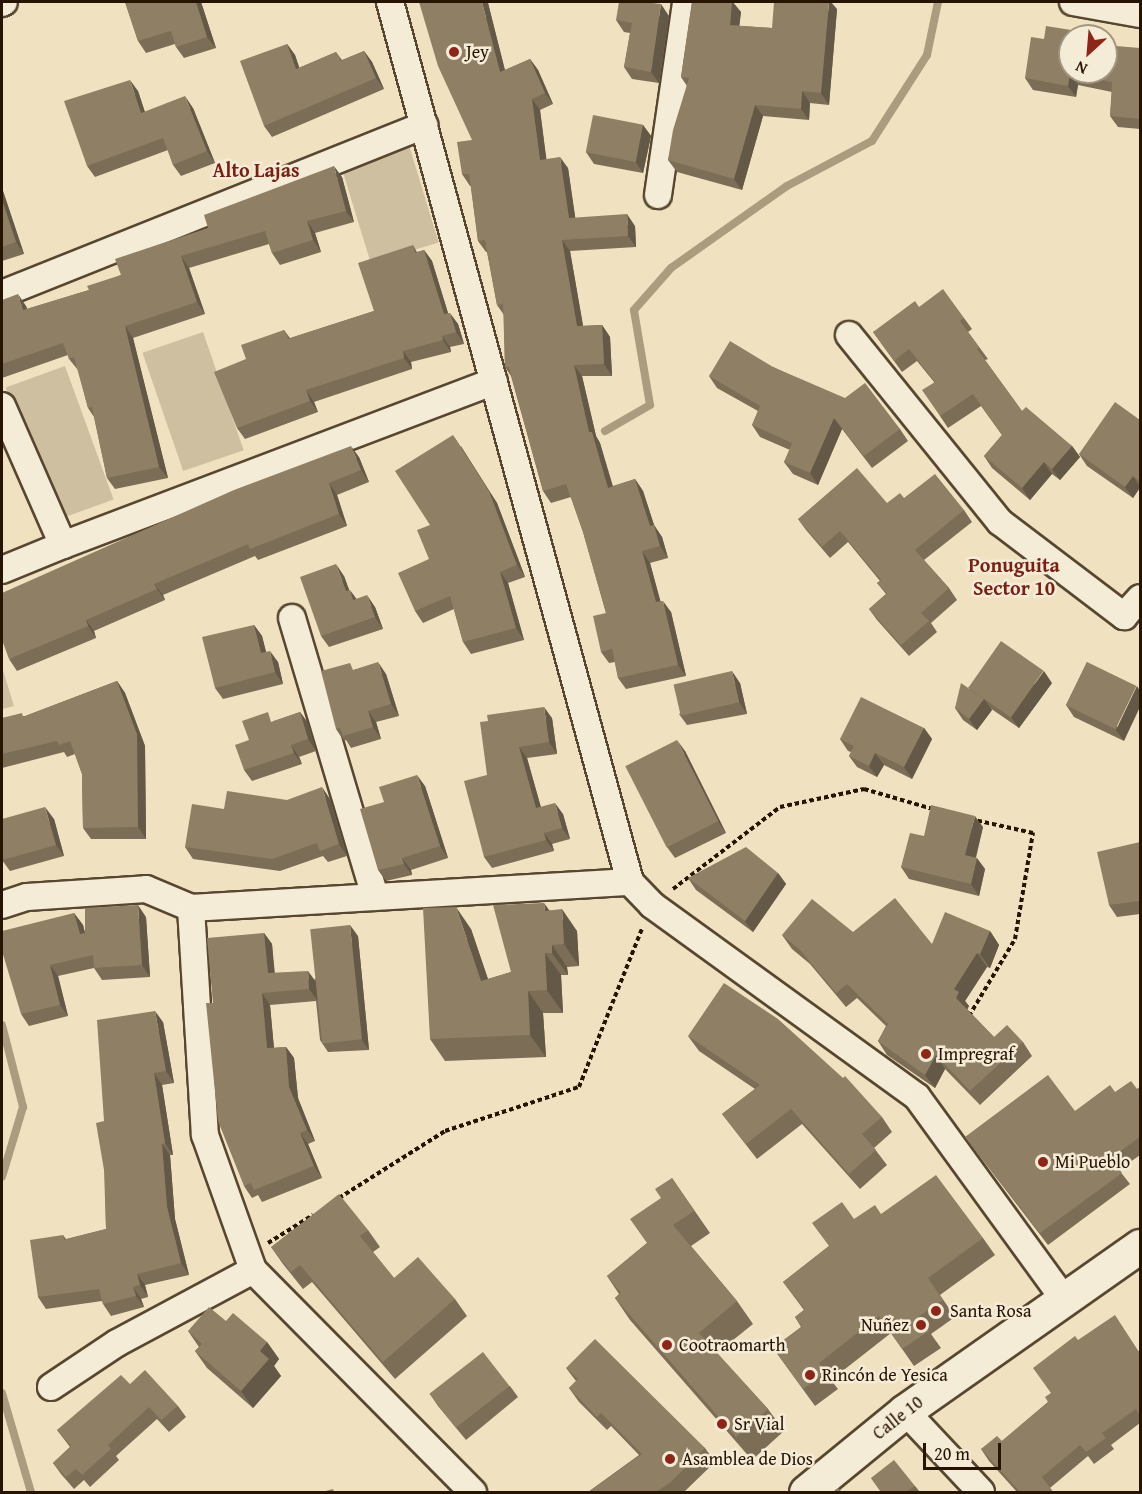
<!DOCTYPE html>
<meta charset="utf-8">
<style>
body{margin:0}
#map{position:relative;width:1142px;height:1494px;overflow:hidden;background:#f0e2c1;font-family:"Gentium Book Plus",serif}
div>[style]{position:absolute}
.green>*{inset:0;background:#cebfa0;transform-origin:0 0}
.stream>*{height:8px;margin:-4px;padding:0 4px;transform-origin:4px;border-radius:4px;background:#ab9c7f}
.path>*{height:4px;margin-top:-2px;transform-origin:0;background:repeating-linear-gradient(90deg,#261300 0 4.5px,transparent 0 7.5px)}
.roads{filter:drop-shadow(2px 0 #584730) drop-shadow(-2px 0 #584730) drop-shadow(0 2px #584730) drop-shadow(0 -2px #584730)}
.minor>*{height:26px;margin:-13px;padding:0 13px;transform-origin:13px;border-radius:13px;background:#f5ecd7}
.secondary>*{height:33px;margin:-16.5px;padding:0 16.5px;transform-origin:16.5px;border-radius:16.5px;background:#f5ecd7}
.wall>*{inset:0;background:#7b6d56}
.shaded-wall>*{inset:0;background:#645946}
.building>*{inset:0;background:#8f7f64;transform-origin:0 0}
.dots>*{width:16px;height:16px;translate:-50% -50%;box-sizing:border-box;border:3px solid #f5ecd7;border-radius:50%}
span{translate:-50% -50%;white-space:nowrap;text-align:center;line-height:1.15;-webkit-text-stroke:5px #f5ecd7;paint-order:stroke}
.poi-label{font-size:18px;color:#261300}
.left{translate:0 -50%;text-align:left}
.right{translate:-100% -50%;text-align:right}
.street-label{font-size:18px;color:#261300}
.neighbourhood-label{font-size:20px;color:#7a1f14;font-weight:700}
.frame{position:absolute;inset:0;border:3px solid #261300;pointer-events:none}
.north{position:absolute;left:1058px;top:24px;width:60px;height:60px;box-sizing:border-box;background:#f5ecd7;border:2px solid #a29581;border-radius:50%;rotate:206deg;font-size:16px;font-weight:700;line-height:24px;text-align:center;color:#261300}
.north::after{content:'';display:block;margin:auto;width:21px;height:27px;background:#8f2418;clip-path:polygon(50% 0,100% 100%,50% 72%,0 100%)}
.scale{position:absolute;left:923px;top:1443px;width:78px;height:27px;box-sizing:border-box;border:3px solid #261300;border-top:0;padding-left:8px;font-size:18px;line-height:21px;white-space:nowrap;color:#261300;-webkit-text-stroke:4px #f5ecd7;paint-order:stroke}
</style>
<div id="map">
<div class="green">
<i style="left:408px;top:142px;width:105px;height:71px;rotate:73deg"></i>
<i style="left:203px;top:332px;width:125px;height:64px;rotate:71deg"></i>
<i style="left:65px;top:366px;width:142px;height:63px;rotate:70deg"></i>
<i style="clip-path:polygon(2px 667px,14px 706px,2px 709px)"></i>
</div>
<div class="stream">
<i style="left:605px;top:431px;width:52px;rotate:-30deg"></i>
<i style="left:650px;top:405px;width:96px;rotate:-99.6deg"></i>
<i style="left:634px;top:310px;width:56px;rotate:-48.6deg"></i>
<i style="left:671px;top:268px;width:142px;rotate:-35.3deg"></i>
<i style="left:787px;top:186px;width:96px;rotate:-27.9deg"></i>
<i style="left:872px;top:141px;width:102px;rotate:-57.4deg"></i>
<i style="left:927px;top:55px;width:54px;rotate:-78.3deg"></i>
<i style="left:2px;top:1025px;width:85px;rotate:75.6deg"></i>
<i style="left:23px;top:1107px;width:73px;rotate:106.7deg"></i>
<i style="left:2px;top:1393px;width:103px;rotate:73.7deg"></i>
</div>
<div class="path">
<i style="left:673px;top:889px;width:135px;rotate:-37.5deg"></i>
<i style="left:780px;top:807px;width:86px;rotate:-12.1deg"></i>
<i style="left:864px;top:789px;width:72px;rotate:16.2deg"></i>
<i style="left:969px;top:1016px;width:90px;rotate:-59.1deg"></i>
<i style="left:1015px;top:939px;width:108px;rotate:-80.4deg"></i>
<i style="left:1033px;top:833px;width:59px;rotate:-167.4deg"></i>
<i style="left:339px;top:1198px;width:125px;rotate:-32.3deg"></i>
<i style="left:445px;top:1131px;width:141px;rotate:-18.2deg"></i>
<i style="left:579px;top:1087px;width:170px;rotate:-68.3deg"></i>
<i style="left:268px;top:1243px;width:53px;rotate:-31.9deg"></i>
</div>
<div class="roads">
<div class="minor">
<i style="left:390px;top:2px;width:912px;rotate:74.74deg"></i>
<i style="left:630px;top:882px;width:32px;rotate:46deg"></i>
<i style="left:652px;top:905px;width:327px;rotate:35.9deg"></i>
<i style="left:917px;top:1097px;width:253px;rotate:54deg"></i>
<i style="left:1073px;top:2px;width:68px;rotate:10.2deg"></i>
<i style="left:2px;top:3px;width:2px;rotate:-27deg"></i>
<i style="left:658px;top:195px;width:195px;rotate:-81.7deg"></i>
<i style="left:2px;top:294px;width:455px;rotate:-21.8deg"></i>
<i style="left:849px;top:335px;width:240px;rotate:51.1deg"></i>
<i style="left:1000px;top:522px;width:156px;rotate:37.2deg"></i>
<i style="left:1124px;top:616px;width:24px;rotate:-48deg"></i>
<i style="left:2px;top:406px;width:152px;rotate:66.3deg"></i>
<i style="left:63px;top:545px;width:461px;rotate:-20.8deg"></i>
<i style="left:2px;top:570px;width:66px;rotate:-22.3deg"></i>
<i style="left:292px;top:618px;width:291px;rotate:73.4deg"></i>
<i style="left:2px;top:905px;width:26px;rotate:-18deg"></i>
<i style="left:27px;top:897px;width:119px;rotate:-3.8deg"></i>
<i style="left:146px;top:889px;width:49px;rotate:22.9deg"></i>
<i style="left:191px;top:908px;width:227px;rotate:86.5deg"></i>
<i style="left:205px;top:1135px;width:143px;rotate:70.4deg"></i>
<i style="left:253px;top:1270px;width:313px;rotate:45.3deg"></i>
<i style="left:191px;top:908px;width:440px;rotate:-3.4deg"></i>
<i style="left:51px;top:1387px;width:79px;rotate:-33.7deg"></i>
<i style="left:117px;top:1343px;width:154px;rotate:-28.2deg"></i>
<i style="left:905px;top:1411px;width:111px;rotate:46.8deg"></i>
</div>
<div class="secondary">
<i style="left:806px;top:1492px;width:128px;rotate:-39.3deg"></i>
<i style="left:905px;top:1411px;width:287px;rotate:-35.1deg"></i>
</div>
</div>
<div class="wall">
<i style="clip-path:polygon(125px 2px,201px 2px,216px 48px,184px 58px,176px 47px,175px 44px,146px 53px,138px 41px)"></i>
<i style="clip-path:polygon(692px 2px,733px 2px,741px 12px,739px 26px,772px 28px,837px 9px,829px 105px,810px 103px,809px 120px,763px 116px,742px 190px,677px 172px,668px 160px,687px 86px,681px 77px)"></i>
<i style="clip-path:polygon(488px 3px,505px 70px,530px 59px,538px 70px,553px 104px,540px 110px,546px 159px,568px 168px,575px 218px,635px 226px,636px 247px,570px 251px,583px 326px,602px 325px,610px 337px,612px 376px,582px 376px,596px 436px,600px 443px,613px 486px,635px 479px,643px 491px,654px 525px,662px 537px,668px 558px,650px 563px,660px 601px,671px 612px,686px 676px,626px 689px,618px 678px,615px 662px,609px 663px,601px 652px,606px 613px,583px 532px,571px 497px,551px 503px,543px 491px,511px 376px,505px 367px,504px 315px,497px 305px,487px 252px,486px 252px,478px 241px,471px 186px,470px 186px,462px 174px,472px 140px)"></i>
<i style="clip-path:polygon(669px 16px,659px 83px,632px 79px,624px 67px,630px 33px,624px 32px,616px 20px)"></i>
<i style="clip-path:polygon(1071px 30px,1075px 36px,1070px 36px,1070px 72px,1115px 55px,1140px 48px,1140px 129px,1118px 127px,1110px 116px,1112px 92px,1078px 85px,1076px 97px,1033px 90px,1025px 78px,1044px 39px)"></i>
<i style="clip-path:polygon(287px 44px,295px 55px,299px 68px,336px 52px,342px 60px,364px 51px,372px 62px,384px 89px,272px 137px,264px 126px)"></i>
<i style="clip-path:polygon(138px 91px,145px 112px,193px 108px,215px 163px,181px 176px,173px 165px,168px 150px,95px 177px,87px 166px)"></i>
<i style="clip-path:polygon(643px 125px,651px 136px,643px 173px,594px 164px,586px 152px)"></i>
<i style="clip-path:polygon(342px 177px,354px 222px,315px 233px,321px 252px,280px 265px,272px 253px,269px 244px,189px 268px,205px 314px,133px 338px,168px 478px,115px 489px,107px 478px,94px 417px,88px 408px,78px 370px,69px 359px,68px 355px,2px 378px,2px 300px,26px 306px,27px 309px,89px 290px,121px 275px,208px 228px)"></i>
<i style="clip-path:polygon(2px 188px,24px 254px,2px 261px)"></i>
<i style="clip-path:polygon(413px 245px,417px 252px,424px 250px,432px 261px,448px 313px,458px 324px,464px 344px,450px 347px,451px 352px,411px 362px,412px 369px,314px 402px,318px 412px,245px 439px,237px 428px,246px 359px,284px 330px,290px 338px,374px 311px)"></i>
<i style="clip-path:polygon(919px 307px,964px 318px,972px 329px,968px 332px,988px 359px,985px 360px,1022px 411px,1072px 446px,1080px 457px,1060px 480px,1052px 474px,1030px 500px,992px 468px,984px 456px,1002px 435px,981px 406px,948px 428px,940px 416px,934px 382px,917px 361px,902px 372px,873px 332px)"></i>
<i style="clip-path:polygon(773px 367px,900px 429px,908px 441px,872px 468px,842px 429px,818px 485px,793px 474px,784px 462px,790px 450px,760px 437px,752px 425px,758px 411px,717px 388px,709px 376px)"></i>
<i style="clip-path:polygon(1140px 420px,1140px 488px,1133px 498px,1087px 466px,1079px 454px)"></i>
<i style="clip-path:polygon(461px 446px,497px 503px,525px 577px,508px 583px,524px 640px,471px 654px,463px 642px,454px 609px,423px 623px,415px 611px,429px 559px,430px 525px)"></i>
<i style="clip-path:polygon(359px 457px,369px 482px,337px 495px,347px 526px,258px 560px,255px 556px,163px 595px,165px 600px,94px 631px,96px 638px,17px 671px,9px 659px)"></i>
<i style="clip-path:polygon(904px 498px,964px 510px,972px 522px,924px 560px,949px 588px,957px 600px,931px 623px,937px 632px,909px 656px,877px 620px,869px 609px,886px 594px,877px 583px,880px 581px,848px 542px,830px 558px,806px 530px,798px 519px,887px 503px)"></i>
<i style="clip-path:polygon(344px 576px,349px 590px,356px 599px,375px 607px,383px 629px,329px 647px,321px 636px)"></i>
<i style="clip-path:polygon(254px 625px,262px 636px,266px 652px,278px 662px,283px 684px,223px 699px,215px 688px)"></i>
<i style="clip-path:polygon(1087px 662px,1124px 741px,1074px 717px,1066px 705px)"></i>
<i style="clip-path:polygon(355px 669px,386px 674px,399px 716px,376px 722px,381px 739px,351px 748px,346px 740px,344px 741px,336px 729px)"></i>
<i style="clip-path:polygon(117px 681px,125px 693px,145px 746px,146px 839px,91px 839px,83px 828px,82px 774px,75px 754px,67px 757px,64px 752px,2px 768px,2px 718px,25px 716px)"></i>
<i style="clip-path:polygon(740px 683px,747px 714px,687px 725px,679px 714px)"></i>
<i style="clip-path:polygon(1052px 683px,1019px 728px,990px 708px,992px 710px,977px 730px,963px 720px,955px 708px,970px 689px,968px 687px)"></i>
<i style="clip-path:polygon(300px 712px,308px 723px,316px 751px,299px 757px,302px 764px,252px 781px,244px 770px,249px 740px,274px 721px)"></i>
<i style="clip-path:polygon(552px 718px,557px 754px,527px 758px,541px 807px,563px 814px,570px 839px,552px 844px,554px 851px,492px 868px,484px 857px,487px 775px)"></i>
<i style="clip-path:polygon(924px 728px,932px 739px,912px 779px,884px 765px,877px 777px,857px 767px,849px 756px,851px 752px,848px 751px,840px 739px)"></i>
<i style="clip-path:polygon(685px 751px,726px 833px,675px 858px,667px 847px)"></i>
<i style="clip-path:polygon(425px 786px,448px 858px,411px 870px,412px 875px,386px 881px,378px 870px,384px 802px)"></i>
<i style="clip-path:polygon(330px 799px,347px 856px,328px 862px,323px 856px,280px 871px,193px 859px,185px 847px,224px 809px,287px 800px)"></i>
<i style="clip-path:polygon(54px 819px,64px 856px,10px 871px,2px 860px)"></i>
<i style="clip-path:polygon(983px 827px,976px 858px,985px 869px,979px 896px,909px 879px,901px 867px,924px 836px)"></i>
<i style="clip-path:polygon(1140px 842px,1140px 914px,1117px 917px,1109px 905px)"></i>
<i style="clip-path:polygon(778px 873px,786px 884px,753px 932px,696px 890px,688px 878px)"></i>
<i style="clip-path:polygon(550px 910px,577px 931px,579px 966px,567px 967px,568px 975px,561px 975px,563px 1013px,543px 1013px,546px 1057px,445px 1061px,430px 1039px,471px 929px,488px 979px,511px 972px)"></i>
<i style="clip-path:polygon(74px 913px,83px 925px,85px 933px,146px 917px,150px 977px,102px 980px,94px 968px,58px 976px,68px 1016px,29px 1026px,21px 1014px)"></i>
<i style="clip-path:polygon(990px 931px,999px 945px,990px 968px,987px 967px,965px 1001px,969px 1006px,967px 1009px,994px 1037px,1023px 1042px,1032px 1056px,980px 1105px,945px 1069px,935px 1088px,887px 1055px,878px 1041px,886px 1026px,857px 998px,846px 1007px,810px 964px,792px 949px,782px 935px,853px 932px,932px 944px)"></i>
<i style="clip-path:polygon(264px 933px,272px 944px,274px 973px,314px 980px,358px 936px,369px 1050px,328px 1052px,320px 1040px,316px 1001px,270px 1005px,274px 1048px,286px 1047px,294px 1058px,298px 1098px,315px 1141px,308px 1144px,322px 1178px,262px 1202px,258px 1195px,252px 1198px,244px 1186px)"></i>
<i style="clip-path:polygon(163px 1022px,174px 1083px,162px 1085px,173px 1155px,170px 1155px,175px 1219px,189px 1275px,145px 1285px,148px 1297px,141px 1299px,144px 1307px,111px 1316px,103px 1304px,102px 1301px,46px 1309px,38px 1297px,63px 1235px,66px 1239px,106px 1229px,104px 1121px)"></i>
<i style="clip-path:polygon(688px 1036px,882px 1117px,892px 1132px,874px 1148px,887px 1165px,860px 1189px,802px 1124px,757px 1159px,722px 1114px,755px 1089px,699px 1051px)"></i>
<i style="clip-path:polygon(1140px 1087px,1140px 1155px,1119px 1170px,1130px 1184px,1048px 1245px,965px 1137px,1075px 1111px,1115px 1092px,1137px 1089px)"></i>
<i style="clip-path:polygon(672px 1178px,710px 1233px,691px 1246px,737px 1301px,753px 1324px,717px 1353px,768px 1409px,784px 1431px,752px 1460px,630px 1320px,615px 1298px,619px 1294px,607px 1276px,647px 1243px,661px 1198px)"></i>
<i style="clip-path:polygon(881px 1214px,983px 1238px,995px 1255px,940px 1295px,955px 1317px,931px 1334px,941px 1348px,914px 1366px,891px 1333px,831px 1380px,838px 1389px,815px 1406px,773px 1348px,801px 1327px,795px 1317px,804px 1310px,783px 1282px,829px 1246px,854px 1219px)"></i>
<i style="clip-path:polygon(368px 1230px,380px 1247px,373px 1252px,394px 1278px,455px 1299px,467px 1316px,395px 1379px,312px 1282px,303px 1289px,283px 1264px,271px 1247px)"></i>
<i style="clip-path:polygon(188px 1331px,267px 1342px,279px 1359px,274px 1366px,281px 1376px,253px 1408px,207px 1368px,195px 1351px,199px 1347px)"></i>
<i style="clip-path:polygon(1078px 1340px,1139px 1351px,1140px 1351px,1140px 1423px,1111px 1445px,1114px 1449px,1094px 1464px,1088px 1456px,1050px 1488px,1053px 1492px,1017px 1492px,989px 1461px,981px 1449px,1002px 1441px,1048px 1402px,1051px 1393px)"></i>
<i style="clip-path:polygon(566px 1368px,705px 1448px,715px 1462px,684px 1492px,588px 1492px,639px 1455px,611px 1426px,607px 1430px,579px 1402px,569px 1388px,576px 1381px)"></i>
<i style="clip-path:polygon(130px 1384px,178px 1406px,186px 1417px,169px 1432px,157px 1419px,116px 1456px,119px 1460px,90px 1487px,84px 1480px,74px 1489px,61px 1474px,53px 1463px,70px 1447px,57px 1430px)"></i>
<i style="clip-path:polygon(510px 1386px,518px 1397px,466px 1440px,438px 1406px,430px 1394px)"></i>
<i style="clip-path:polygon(871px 1478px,915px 1486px,920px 1492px,881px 1492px)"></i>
</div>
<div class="shaded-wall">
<i style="clip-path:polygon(196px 2px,201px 2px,216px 48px,207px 37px)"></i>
<i style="clip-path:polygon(482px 2px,487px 2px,488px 3px,508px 83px,500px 72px)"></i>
<i style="clip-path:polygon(732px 2px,741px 12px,738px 37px,730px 25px)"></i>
<i style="clip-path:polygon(829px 2px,831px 2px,837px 9px,829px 105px,821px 93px)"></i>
<i style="clip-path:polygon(661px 4px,669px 16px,659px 83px,651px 72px)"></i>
<i style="clip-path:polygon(1071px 30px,1075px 36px,1070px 36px,1070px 50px,1068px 47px)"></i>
<i style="clip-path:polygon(287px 44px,295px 55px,304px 81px,296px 69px)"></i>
<i style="clip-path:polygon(364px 51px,372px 62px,384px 89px,376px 78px)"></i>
<i style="clip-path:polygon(530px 59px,538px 70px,553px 104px,545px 93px)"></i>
<i style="clip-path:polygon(1070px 73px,1078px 85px,1076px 97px,1068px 86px)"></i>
<i style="clip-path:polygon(130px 80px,138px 91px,149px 125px,141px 113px)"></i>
<i style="clip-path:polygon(802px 91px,810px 103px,809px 120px,801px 109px)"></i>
<i style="clip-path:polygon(185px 96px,193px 108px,215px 163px,207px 151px)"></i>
<i style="clip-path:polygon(532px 99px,540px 110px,548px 171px,540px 160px)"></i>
<i style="clip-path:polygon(755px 105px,763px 116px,742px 190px,734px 179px)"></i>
<i style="clip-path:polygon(643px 125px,651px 136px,643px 173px,635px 161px)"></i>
<i style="clip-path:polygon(560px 157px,568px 168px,577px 229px,569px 218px)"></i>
<i style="clip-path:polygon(334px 166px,342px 177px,354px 222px,346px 211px)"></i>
<i style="clip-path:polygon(2px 188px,24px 254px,16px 242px,2px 200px)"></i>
<i style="clip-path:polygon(627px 214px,635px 226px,636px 247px,628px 236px)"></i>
<i style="clip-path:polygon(307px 221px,315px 233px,321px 252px,313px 240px)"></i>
<i style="clip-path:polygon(562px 240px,570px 251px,585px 337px,577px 326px)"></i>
<i style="clip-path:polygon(424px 250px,432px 261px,452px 326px,444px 314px)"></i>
<i style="clip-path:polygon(181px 256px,189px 268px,205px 314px,197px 302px)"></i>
<i style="clip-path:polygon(18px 294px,26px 306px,32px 322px,23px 310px)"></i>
<i style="clip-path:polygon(450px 313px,458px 324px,464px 344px,456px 332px)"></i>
<i style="clip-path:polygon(602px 325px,610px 337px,612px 376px,604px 364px)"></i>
<i style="clip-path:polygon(125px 326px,133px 338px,168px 478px,159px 467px)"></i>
<i style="clip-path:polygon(442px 336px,450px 347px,451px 352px,443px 340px)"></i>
<i style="clip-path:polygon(403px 351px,411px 362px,412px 369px,404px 358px)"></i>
<i style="clip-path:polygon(574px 365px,582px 376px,596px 436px,600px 443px,616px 499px,608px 488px,589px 432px)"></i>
<i style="clip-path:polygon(306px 390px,314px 402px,318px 412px,310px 401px)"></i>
<i style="clip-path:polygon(834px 418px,842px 429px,818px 485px,810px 473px)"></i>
<i style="clip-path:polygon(453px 435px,497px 503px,525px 577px,517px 565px)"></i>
<i style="clip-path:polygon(351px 446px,359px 457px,369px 482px,361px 470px)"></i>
<i style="clip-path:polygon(1072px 446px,1080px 457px,1060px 480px,1052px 469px)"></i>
<i style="clip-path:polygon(1044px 462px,1052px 474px,1030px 500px,1022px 488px)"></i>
<i style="clip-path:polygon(1133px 476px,1140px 487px,1133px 498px,1125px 487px)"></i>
<i style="clip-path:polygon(635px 479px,643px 491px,655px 528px,654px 525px,662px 537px,668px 558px,660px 546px,650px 526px)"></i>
<i style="clip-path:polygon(329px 483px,337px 495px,347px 526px,339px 514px)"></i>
<i style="clip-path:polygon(642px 551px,650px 563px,664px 614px,656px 602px)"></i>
<i style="clip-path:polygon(336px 564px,344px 576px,354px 603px,346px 591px)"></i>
<i style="clip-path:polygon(500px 572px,508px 583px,524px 640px,516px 628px)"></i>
<i style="clip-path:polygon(154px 584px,163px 595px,165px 600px,157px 589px)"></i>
<i style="clip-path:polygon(350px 590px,358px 601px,353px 600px)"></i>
<i style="clip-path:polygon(367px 595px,375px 607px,383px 629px,375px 617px)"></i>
<i style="clip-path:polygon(663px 601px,671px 612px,686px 676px,678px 665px)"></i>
<i style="clip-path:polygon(86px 620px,94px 631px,96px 638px,88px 626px)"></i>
<i style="clip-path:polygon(254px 625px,262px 636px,269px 664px,261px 653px)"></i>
<i style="clip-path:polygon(270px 651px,278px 662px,283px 684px,275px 672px)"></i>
<i style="clip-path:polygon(378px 662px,386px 674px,399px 716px,391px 704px)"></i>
<i style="clip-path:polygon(732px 671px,740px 683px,747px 714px,739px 702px)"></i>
<i style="clip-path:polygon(1044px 671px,1052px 683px,1019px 728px,1011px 717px)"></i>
<i style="clip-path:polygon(117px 681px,125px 693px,145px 746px,146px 839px,138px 827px)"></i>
<i style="clip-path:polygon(1137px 686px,1140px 691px,1140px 707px,1124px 741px,1116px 730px)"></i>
<i style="clip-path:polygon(984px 699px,992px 710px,977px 730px,969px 719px)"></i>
<i style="clip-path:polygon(544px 707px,552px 718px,557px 754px,549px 742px)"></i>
<i style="clip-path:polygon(368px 711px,376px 722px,381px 739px,373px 727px)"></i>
<i style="clip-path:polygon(300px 712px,308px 723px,316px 751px,308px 739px)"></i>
<i style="clip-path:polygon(924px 728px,932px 739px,912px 779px,904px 767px)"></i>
<i style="clip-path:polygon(677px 740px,685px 751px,726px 833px,718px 821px)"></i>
<i style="clip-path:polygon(291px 745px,299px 757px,302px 764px,294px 753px)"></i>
<i style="clip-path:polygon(519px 747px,527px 758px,544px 819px,536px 808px)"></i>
<i style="clip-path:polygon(875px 753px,884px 765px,877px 777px,869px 766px)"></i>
<i style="clip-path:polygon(417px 775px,425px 786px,448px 858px,440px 846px)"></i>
<i style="clip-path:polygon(322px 787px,330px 799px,347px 856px,339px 844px)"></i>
<i style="clip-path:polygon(555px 803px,563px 814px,570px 839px,562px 828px)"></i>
<i style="clip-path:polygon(45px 807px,54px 819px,64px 856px,56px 845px)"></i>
<i style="clip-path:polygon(975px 816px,983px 827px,973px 867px,965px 855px)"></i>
<i style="clip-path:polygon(544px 833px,552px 844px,554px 851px,546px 840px)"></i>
<i style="clip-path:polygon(402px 858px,411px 870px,412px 875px,404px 864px)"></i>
<i style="clip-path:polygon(977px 858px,985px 869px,979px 896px,971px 884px)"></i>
<i style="clip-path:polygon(778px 873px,786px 884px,753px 932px,745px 921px)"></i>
<i style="clip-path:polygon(544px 903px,560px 925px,545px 911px)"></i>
<i style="clip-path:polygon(138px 905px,146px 917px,150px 977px,142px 965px)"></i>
<i style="clip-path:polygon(456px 907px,471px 929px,496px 1003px,481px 981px)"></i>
<i style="clip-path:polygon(562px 909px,577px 931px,579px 966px,564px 944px)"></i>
<i style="clip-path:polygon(74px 913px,83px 925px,88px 945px,80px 934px)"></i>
<i style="clip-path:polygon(350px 925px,358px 936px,369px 1050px,361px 1039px)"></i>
<i style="clip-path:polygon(990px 931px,999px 945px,990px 968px,980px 954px)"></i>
<i style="clip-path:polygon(264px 933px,272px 944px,276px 985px,268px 973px)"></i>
<i style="clip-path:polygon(552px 945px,567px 967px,568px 975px,552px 953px)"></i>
<i style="clip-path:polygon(545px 953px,561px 975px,563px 1013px,547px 990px)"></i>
<i style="clip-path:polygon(977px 953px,987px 967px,965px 1001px,969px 1006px,966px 1012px,956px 998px,954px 989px)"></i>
<i style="clip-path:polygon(50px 965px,58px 976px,68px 1016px,60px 1005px)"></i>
<i style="clip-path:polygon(308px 971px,316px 982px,318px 1001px,309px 989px)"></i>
<i style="clip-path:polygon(528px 991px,543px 1013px,546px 1057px,530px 1035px)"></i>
<i style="clip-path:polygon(262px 993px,270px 1005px,275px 1060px,267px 1048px)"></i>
<i style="clip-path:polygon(155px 1011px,163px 1022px,174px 1083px,166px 1071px)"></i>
<i style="clip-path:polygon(286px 1047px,294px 1058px,298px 1098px,315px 1141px,307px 1130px,289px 1087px)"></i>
<i style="clip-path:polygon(936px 1055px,945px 1069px,935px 1088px,925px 1075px)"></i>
<i style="clip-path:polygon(154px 1073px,162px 1085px,173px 1155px,165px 1143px)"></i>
<i style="clip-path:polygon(300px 1133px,308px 1144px,322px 1178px,314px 1166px)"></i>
<i style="clip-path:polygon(162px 1144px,170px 1155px,175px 1219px,189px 1275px,181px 1263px,167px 1207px)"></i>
<i style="clip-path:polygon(137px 1274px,145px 1285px,148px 1297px,140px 1285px)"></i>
<i style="clip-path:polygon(133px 1287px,141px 1299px,144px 1307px,136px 1296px)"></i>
<i style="clip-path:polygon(267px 1342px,279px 1359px,274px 1366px,281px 1376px,253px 1408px,241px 1391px,260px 1351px)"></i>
</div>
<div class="building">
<i style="clip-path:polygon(125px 2px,196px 2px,207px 37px,176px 47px,171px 31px,138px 41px)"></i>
<i style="clip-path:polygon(419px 2px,482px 2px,500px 72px,530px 59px,545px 93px,532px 99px,540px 160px,560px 157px,569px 218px,627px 214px,628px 236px,562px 240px,577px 326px,602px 325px,604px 364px,574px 365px,589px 432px,592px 432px,608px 488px,635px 479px,650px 526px,654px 525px,660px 546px,642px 551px,656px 602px,663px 601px,678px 665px,618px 678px,612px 649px,601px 652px,593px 616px,606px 613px,583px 532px,566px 484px,543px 491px,509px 367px,505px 367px,503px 304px,497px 305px,485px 240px,478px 241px,469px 174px,462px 174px,457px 142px,472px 140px,438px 66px)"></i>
<i style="clip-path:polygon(619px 2px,644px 2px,661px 4px,651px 72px,624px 67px,632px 23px,616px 20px)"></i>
<i style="clip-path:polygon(692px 2px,732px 2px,730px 25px,772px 28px,774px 2px,829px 2px,821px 93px,802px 91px,801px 109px,755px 105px,734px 179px,668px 160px,673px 130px,689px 78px,681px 77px)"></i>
<i style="clip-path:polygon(1046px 26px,1071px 30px,1068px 47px,1070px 47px,1070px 72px,1106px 72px,1106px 53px,1115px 55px,1116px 46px,1140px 48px,1140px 119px,1110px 116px,1112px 82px,1070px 73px,1068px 86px,1025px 78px,1031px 37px,1044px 39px)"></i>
<i style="clip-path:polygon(287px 44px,296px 69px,336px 52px,341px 61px,364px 51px,376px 78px,264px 126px,240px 61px)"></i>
<i style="clip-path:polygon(130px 80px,141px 113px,185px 96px,207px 151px,173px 165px,163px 138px,87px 166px,64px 101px)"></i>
<i style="left:593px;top:115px;width:51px;height:38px;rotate:11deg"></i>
<i style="clip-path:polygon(334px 166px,346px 211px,307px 221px,313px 240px,272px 253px,265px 231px,181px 256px,197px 302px,125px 326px,159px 467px,107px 478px,92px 407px,88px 408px,74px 357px,69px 359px,63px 343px,2px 364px,2px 300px,18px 294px,23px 310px,89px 290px,87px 286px,121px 275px,115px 259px,208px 228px,204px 215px)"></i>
<i style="clip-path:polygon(2px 200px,16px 242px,2px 247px)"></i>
<i style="clip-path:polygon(413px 245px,415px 253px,424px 250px,444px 314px,450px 313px,456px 332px,442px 336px,443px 340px,403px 351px,404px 358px,306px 390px,310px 401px,237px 428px,214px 372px,246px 359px,241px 345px,284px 330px,288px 339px,374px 311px,358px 263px)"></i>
<i style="clip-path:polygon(943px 289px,964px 318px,960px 321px,979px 347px,977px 349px,1022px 411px,1026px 407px,1072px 446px,1052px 469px,1044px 462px,1022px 488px,984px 456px,1002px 435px,973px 394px,940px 416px,922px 390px,935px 382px,909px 349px,894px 361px,873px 332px,915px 301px,919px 307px)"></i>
<i style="clip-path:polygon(730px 341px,773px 367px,845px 398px,865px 383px,900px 429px,864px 456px,834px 418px,810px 473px,784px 462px,792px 443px,752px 425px,760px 406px,709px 376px)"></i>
<i style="clip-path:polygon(1115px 402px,1140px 420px,1140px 482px,1133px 476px,1125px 487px,1079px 454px)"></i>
<i style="clip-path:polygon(453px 435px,489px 491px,517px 565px,500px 572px,516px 628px,463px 642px,450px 596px,415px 611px,398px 573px,429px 559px,417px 530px,430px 525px,395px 471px)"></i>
<i style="clip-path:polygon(351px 446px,361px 470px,329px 483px,339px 514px,250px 549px,248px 544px,154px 584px,157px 589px,86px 620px,88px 626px,9px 659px,2px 640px,2px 593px,234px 490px)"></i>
<i style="clip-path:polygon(857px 468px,887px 503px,900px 493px,904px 498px,935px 474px,964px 510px,915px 550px,949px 588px,921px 613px,929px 621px,901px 645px,869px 609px,887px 593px,877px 583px,881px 580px,840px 531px,822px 547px,798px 519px)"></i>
<i style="clip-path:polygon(336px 564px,346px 591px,350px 590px,353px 600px,367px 595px,375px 617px,321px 636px,300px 577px)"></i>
<i style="clip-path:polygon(254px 625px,261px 653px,270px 651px,275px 672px,215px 688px,202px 637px)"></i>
<i style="left:1001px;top:641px;width:52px;height:57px;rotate:35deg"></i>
<i style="clip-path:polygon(378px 662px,391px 704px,368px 711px,373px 727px,343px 736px,340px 728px,336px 729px,321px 671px,350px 663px,353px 670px)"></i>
<i style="left:1087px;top:662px;width:55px;height:48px;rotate:26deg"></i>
<i style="left:732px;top:671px;width:32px;height:60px;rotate:77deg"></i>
<i style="clip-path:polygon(117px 681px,137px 734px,138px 827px,83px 828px,82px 774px,70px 741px,59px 745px,57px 741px,2px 754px,2px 718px,22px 713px,23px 717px)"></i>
<i style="clip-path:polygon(961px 683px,984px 699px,969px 719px,955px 708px)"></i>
<i style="clip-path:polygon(861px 697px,924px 728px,904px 767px,875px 753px,869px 766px,849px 756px,854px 746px,840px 739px)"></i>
<i style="clip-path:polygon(544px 707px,549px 742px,519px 747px,536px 808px,555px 803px,562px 828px,544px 833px,546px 840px,484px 857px,464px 781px,487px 775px,480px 722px,488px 721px,487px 715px)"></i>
<i style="clip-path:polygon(268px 712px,271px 722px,300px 712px,308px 739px,291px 745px,294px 753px,244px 770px,235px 745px,249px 740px,242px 721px)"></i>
<i style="left:677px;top:740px;width:91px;height:58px;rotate:63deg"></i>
<i style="clip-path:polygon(417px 775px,440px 846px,402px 858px,404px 864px,378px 870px,360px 809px,384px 802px,379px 787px)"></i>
<i style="clip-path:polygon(322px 787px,339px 844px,320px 851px,317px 843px,272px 859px,185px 847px,192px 804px,224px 809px,227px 791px,287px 800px)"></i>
<i style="clip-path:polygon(931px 805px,975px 816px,965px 855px,977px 858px,971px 884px,901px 867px,910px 833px,924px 836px)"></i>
<i style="clip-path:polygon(45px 807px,56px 845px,2px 860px,2px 819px)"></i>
<i style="clip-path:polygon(1140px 842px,1140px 901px,1109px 905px,1097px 852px)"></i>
<i style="clip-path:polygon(746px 847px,778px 873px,745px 921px,688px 878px)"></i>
<i style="clip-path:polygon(895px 898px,932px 944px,945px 912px,990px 931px,980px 954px,977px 953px,954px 989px,959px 992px,956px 998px,994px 1037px,1007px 1025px,1023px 1042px,970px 1091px,936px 1055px,925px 1075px,878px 1041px,888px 1024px,847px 984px,836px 993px,800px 950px,782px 935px,812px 899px,853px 932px)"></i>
<i style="clip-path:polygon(544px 903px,545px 911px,562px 909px,564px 944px,552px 945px,552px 953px,545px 953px,547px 990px,528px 991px,530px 1035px,430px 1039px,423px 908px,456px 907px,481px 981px,511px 972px,493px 905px)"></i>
<i style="clip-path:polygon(138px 905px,142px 965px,94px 968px,93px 955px,50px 965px,60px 1005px,21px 1014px,2px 951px,2px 931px,74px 913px,80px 934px,85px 933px,85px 908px)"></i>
<i style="left:350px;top:925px;width:115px;height:40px;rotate:84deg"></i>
<i style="clip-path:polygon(264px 933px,268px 973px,308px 971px,309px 989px,262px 993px,267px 1048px,286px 1047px,289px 1087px,307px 1130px,300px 1133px,314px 1166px,254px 1190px,251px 1183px,244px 1186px,218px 1121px,206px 1003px,213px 1003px,207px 938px)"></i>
<i style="clip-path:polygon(724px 983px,778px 1019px,843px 1078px,845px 1076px,882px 1117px,862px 1134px,876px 1150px,849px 1174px,791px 1109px,746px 1144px,722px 1114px,760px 1085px,688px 1036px)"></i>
<i style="clip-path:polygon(155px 1011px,166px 1071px,154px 1073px,165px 1143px,162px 1144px,167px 1207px,181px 1263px,137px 1274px,140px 1285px,133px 1287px,136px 1296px,103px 1304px,99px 1289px,38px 1297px,30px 1240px,63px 1235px,64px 1240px,106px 1229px,104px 1170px,96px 1123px,104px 1121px,97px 1020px)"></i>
<i style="clip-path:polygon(1048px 1075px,1075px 1111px,1110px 1085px,1115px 1092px,1131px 1081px,1137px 1089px,1140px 1087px,1140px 1137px,1111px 1158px,1122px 1173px,1040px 1233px,965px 1137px)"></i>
<i style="clip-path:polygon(936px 1175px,983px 1238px,928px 1278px,943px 1300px,918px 1317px,929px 1331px,902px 1349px,879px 1316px,819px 1363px,826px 1372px,803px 1389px,773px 1348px,802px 1327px,795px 1317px,805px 1309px,783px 1282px,829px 1246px,812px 1223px,842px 1202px,854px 1219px,875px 1205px,881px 1214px)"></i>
<i style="clip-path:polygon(672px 1178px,694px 1211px,673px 1225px,737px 1301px,699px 1333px,768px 1409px,736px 1437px,615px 1298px,621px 1293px,607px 1276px,647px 1243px,630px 1219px,661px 1198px,655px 1189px)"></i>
<i style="clip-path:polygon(339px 1194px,368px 1230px,360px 1236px,394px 1278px,418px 1257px,455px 1299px,383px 1362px,300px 1265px,291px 1272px,271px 1247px)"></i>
<i style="clip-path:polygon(209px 1307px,226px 1321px,233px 1313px,267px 1342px,260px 1351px,269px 1359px,241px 1391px,195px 1351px,202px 1344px,188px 1331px)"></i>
<i style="clip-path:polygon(1115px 1315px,1139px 1352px,1140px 1351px,1140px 1416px,1136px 1409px,1102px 1433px,1106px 1438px,1086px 1452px,1080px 1445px,1042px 1477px,1053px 1492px,1020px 1492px,981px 1449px,997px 1436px,1002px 1441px,1048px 1402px,1045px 1397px,1051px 1393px,1033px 1368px,1075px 1336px,1078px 1340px)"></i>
<i style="clip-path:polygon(595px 1339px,705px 1448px,670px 1483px,656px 1492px,588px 1492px,642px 1454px,601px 1413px,597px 1417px,569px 1388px,578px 1379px,566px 1368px)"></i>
<i style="left:483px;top:1352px;width:43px;height:68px;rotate:52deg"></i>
<i style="clip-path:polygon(145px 1370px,178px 1406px,161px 1420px,149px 1407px,108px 1445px,111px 1449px,82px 1475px,76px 1469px,66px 1477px,53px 1463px,71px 1446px,57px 1430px,121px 1375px,130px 1384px)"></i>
<i style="clip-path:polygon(894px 1460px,915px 1486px,906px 1492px,881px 1492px,871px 1478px)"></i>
<i style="clip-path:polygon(838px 1488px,842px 1492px,833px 1492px)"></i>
<i style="clip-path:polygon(333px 1489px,334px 1492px,322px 1492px)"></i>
</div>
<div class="dots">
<i style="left:454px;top:52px;background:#8f2418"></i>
<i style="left:926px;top:1054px;background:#8f2418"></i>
<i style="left:1043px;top:1162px;background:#8f2418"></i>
<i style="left:936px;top:1311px;background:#8f2418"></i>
<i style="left:921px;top:1325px;background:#8f2418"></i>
<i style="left:667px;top:1345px;background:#8f2418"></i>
<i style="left:810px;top:1375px;background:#8f2418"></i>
<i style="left:722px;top:1424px;background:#8f2418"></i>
<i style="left:670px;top:1459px;background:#8f2418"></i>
</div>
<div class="poi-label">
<span class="left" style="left:466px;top:52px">Jey</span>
<span class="left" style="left:938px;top:1054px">Impregraf</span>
<span class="left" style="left:1055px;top:1162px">Mi Pueblo</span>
<span class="left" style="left:950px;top:1311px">Santa Rosa</span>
<span class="right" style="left:909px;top:1325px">Nuñez</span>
<span class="left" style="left:679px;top:1345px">Cootraomarth</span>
<span class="left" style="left:822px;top:1375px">Rincón de Yesica</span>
<span class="left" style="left:734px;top:1424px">Sr Vial</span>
<span class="left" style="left:682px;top:1459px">Asamblea de Dios</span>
</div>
<div class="street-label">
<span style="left:898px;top:1418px;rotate:-38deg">Calle 10</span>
</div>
<div class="neighbourhood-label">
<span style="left:256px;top:169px">Alto Lajas</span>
<span style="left:1014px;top:576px">Ponuguita<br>Sector 10</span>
</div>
<div class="frame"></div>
<div class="north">N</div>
<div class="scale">20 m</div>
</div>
